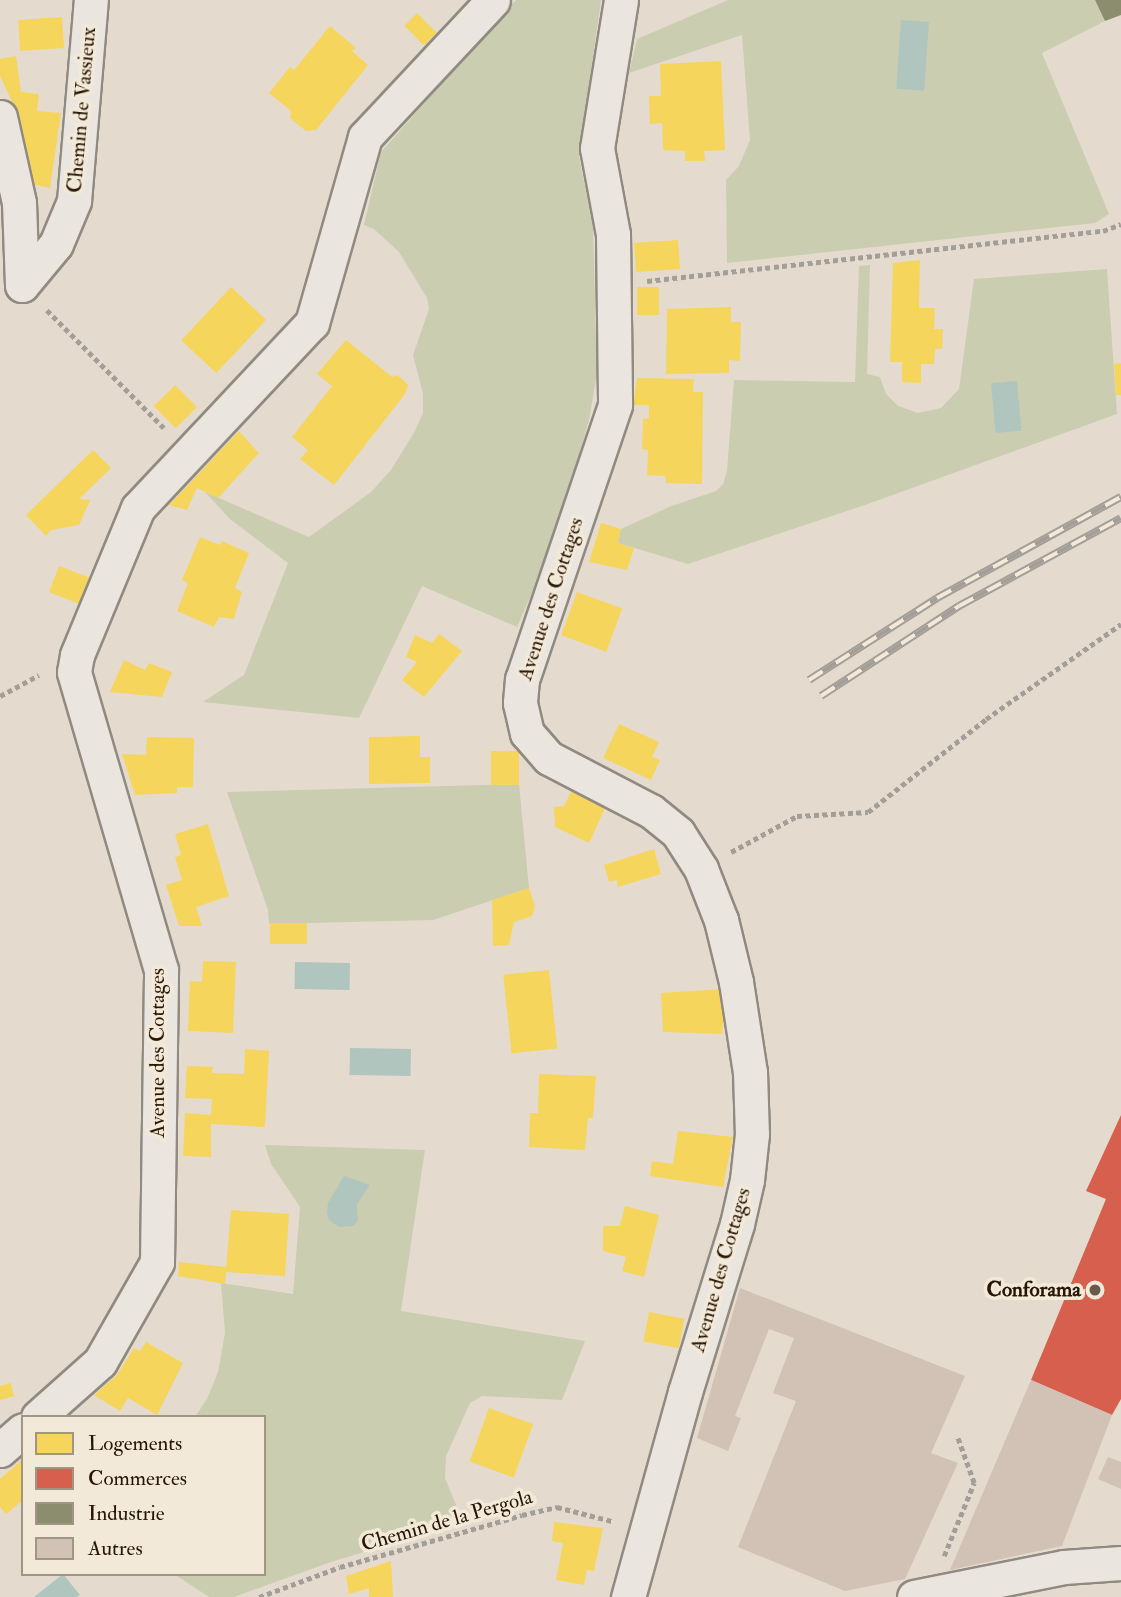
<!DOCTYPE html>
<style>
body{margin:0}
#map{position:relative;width:1121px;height:1597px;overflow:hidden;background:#e4dbce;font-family:"IM FELL Double Pica",serif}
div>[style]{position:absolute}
.green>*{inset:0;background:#cacdb0}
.water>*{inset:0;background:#b0c5be;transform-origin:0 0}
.homes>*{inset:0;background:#f6d55c;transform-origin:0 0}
.shops>*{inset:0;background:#d6604d}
.industry>*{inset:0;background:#8c8c6e}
.building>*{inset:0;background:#d2c1b5}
.path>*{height:4.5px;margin-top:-2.25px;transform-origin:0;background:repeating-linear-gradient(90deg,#a39e97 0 5px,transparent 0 8.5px)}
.roads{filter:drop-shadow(2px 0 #908a80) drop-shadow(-2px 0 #908a80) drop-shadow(0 2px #908a80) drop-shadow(0 -2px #908a80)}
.minor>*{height:33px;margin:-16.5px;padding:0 16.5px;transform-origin:16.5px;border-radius:16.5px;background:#eae5de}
.rail>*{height:8px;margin-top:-4px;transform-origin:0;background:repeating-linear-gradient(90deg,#f3e9d9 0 16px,#a39e97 0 32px);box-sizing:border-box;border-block:2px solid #a39e97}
.dots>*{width:19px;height:19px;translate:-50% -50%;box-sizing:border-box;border:4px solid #f3e9d9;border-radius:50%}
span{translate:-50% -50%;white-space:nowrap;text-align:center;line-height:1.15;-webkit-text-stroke:7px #f3e9d9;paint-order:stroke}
.street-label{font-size:21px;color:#271603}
.poi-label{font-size:21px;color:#271603;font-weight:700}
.right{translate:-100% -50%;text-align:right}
.legend{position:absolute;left:21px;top:1415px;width:245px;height:161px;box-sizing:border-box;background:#f3e9d9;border:2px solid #a19583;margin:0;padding:9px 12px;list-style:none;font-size:21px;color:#271603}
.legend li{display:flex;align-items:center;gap:14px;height:35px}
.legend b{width:35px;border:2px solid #a19583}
</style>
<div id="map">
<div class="green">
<i style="clip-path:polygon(516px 0,601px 0,579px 157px,593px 227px,597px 373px,589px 420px,568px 495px,542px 570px,517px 627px,422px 586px,359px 718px,203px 702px,244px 675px,288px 563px,230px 519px,205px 492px,309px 537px,371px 492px,391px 470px,415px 431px,423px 413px,423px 394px,413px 355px,429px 309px,427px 298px,399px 252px,374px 229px,364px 225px,381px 152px)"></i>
<i style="clip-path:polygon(728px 0,1095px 0,1105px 21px,1042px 53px,1109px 214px,1095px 223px,727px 263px,726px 180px,739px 166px,750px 140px,742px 35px,629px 73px,637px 39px)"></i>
<i style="clip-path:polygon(870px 265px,867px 374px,880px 377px,886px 394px,898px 406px,918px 413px,941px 408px,959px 389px,974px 279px,1107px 269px,1117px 414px,865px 505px,688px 564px,618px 543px,621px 529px,669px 507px,716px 491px,723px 484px,727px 471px,734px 380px,855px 382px,859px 266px)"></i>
<i style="clip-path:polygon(519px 784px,529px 888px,433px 920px,269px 924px,268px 910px,227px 792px)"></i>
<i style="clip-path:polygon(265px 1145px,425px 1150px,401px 1311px,585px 1341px,562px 1400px,482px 1396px,470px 1403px,446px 1456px,445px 1478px,463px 1522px,331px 1562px,234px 1597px,209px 1597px,174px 1574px,264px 1574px,264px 1417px,195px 1417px,207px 1399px,218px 1372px,225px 1333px,221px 1283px,293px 1294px,300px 1207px,271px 1164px)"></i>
</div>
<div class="water">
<i style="left:901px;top:20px;width:28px;height:69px;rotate:4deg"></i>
<i style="left:1017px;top:381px;width:50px;height:26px;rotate:85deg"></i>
<i style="left:295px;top:962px;width:55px;height:27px;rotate:1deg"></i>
<i style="left:350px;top:1048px;width:61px;height:27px;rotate:1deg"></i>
<i style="clip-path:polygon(344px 1176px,370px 1185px,357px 1204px,358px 1221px,353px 1226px,339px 1227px,329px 1220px,327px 1212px,328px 1203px)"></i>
<i style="clip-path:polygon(63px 1574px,80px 1595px,77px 1597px,34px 1597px)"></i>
</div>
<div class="homes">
<i style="left:417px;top:13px;width:28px;height:18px;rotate:45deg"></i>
<i style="left:62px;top:17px;width:31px;height:44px;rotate:86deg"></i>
<i style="clip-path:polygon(330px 26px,356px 48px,352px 51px,368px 65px,316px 130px,306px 131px,290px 118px,291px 111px,269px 93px,290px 67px,294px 70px)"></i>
<i style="clip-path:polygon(16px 56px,21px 92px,39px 94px,37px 111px,61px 113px,50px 188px,33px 184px,15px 108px,0 76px,0 59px)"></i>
<i style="clip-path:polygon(721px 61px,725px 150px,704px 151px,705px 161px,685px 161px,685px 151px,663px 150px,662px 123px,650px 124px,649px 96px,661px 96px,660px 64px)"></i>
<i style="left:678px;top:240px;width:29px;height:44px;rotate:86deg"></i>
<i style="clip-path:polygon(920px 260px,919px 308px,935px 308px,934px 329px,943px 329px,942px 349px,935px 349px,934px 364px,921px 364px,921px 383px,902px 382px,902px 362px,890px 362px,893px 263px)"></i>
<i style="left:231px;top:287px;width:48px;height:73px;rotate:43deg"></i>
<i style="left:659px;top:287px;width:28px;height:22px;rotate:90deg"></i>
<i style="clip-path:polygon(731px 307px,731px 322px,741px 322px,740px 361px,729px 360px,729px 373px,666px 374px,667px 309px)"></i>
<i style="clip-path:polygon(346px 340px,392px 377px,398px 375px,408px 385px,405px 394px,334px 485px,300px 459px,308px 450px,292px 437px,332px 386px,317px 374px)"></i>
<i style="clip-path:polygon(1121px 363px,1121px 395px,1116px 395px,1114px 364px)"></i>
<i style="clip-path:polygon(637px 378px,694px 379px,693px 392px,703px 392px,702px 484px,666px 483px,665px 476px,647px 475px,648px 450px,642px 449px,643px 419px,649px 418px,649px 405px,633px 405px)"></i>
<i style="left:175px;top:385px;width:31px;height:30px;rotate:45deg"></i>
<i style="clip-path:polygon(239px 431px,259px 453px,218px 498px,197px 488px,187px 510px,169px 505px)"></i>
<i style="clip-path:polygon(93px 450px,111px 468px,79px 499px,90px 500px,79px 525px,51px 530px,46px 536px,26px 515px)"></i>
<i style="clip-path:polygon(601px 523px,621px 529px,618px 543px,634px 548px,627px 570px,589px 562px)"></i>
<i style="clip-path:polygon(200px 537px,220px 545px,222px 541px,249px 553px,235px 588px,242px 592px,234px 619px,219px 617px,214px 627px,177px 611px,188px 583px,182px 580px)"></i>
<i style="left:59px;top:566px;width:33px;height:28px;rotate:21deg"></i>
<i style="left:577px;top:592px;width:48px;height:46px;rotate:20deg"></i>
<i style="clip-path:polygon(439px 634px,462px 651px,424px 697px,402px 680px,417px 662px,406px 657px,415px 635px,432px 643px)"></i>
<i style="clip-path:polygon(124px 660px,145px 670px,149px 663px,172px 672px,162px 697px,110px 692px)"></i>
<i style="clip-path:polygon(619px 724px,659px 742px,652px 757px,660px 760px,651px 780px,603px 758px)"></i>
<i style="clip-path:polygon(420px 736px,420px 757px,430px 757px,430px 783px,369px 784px,369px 737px)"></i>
<i style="clip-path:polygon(147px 737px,194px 738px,193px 787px,177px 787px,177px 793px,135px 795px,122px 754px,146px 755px)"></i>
<i style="left:491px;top:751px;width:28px;height:34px"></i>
<i style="clip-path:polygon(572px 790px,606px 806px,589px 843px,555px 827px,554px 807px,564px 806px)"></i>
<i style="clip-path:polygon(208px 824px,229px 896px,196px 907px,202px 926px,179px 926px,166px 885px,182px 880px,175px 857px,181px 855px,175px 834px)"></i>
<i style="clip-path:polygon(654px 849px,661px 874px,618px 887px,617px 880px,609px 882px,604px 865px)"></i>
<i style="clip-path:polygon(529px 888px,535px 906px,532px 916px,514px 922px,509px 945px,493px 946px,492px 900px)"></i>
<i style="left:307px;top:923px;width:21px;height:37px;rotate:90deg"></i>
<i style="clip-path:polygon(203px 961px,236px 962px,233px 1033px,188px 1031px,190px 981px,202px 982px)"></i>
<i style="left:549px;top:970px;width:79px;height:46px;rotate:84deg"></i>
<i style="clip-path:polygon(723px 989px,721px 1008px,725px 1009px,722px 1034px,663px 1032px,661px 993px)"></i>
<i style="clip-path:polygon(245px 1049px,269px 1051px,265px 1127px,211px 1124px,211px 1157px,183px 1156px,185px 1113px,211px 1115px,212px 1099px,185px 1098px,187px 1066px,213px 1067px,212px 1073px,244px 1074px)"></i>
<i style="clip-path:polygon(539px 1074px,596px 1076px,593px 1118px,588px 1118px,585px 1150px,529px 1147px,530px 1113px,538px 1113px)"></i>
<i style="clip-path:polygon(678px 1131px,733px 1137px,723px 1187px,650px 1176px,652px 1161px,673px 1164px)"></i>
<i style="clip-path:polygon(625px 1206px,659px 1215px,644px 1277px,622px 1271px,626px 1257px,603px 1251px,603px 1226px,620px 1226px)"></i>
<i style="clip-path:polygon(231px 1210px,289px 1214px,285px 1276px,226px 1272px,225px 1284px,178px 1276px,179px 1262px,226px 1267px)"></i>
<i style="left:649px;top:1312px;width:36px;height:30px;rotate:11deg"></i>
<i style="clip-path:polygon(146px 1342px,183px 1363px,157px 1415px,128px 1398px,120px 1411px,94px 1395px,117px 1375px,134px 1348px,140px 1351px)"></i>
<i style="clip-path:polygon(11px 1383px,14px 1396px,0 1400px,0 1386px)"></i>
<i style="left:489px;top:1408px;width:47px;height:57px;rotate:20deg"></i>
<i style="clip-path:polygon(23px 1459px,23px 1500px,6px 1514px,0 1507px,0 1479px)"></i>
<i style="clip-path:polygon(554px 1522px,603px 1528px,594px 1571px,587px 1570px,584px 1585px,556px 1580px,563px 1543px,552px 1541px)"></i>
<i style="clip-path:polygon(391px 1561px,393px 1597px,369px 1597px,369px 1588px,349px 1594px,346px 1576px)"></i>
</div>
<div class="shops">
<i style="clip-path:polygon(1121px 1115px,1121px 1399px,1112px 1415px,1031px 1380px,1106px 1199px,1086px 1191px)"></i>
</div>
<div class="industry">
<i style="clip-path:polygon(1095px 0,1121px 0,1121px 15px,1105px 21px)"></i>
</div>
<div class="building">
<i style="clip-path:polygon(740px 1288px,965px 1376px,931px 1453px,958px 1463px,905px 1579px,845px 1591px,738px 1547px,796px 1401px,773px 1393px,794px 1338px,769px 1329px,735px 1416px,741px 1418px,728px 1451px,697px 1438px)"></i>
<i style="clip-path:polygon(1031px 1380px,1112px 1415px,1062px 1546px,950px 1570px)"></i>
<i style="clip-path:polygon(1108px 1457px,1121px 1462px,1121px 1489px,1098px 1479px)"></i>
</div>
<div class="path">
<i style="left:647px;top:281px;width:459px;rotate:-6.3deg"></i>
<i style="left:1103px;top:231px;width:19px;rotate:-21deg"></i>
<i style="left:47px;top:310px;width:166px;rotate:45.2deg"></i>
<i style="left:0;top:696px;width:44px;rotate:-28.3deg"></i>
<i style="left:731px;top:852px;width:75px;rotate:-28.6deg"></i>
<i style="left:797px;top:816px;width:71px;rotate:-3.2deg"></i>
<i style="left:868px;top:812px;width:150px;rotate:-38.2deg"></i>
<i style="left:986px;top:719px;width:165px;rotate:-35.1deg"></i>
<i style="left:944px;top:1556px;width:79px;rotate:-67.7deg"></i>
<i style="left:974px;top:1483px;width:50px;rotate:-109.9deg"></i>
<i style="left:259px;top:1597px;width:86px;rotate:-20.3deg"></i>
<i style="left:340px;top:1567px;width:189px;rotate:-15.9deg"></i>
<i style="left:522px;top:1515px;width:36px;rotate:-13deg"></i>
<i style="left:557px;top:1507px;width:57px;rotate:14.3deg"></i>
</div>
<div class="roads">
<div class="minor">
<i style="left:621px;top:0;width:150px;rotate:99.2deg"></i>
<i style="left:597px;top:148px;width:87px;rotate:79.5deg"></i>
<i style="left:613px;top:234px;width:171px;rotate:89.3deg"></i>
<i style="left:615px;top:405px;width:289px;rotate:108.7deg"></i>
<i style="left:522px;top:679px;width:24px;rotate:95deg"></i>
<i style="left:520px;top:703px;width:31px;rotate:77deg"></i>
<i style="left:527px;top:733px;width:33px;rotate:49deg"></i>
<i style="left:549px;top:758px;width:115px;rotate:27.5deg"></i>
<i style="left:651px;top:811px;width:35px;rotate:39deg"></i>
<i style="left:678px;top:833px;width:43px;rotate:57.4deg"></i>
<i style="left:701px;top:869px;width:55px;rotate:68.6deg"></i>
<i style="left:721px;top:920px;width:64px;rotate:76.4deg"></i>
<i style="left:736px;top:982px;width:91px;rotate:81.2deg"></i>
<i style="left:750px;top:1072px;width:62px;rotate:88.2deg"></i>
<i style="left:752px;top:1134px;width:46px;rotate:96.2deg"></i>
<i style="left:747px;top:1180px;width:45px;rotate:102.8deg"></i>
<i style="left:737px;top:1224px;width:176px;rotate:107.2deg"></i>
<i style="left:685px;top:1392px;width:213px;rotate:105.5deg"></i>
<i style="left:0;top:117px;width:88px;rotate:77.5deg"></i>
<i style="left:19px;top:203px;width:82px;rotate:87.9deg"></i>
<i style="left:22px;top:285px;width:53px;rotate:-50.3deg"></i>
<i style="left:56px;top:244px;width:47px;rotate:-67.3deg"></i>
<i style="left:74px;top:201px;width:202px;rotate:-85.2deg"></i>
<i style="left:38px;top:1417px;width:83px;rotate:-41.6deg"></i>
<i style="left:100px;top:1362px;width:115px;rotate:-60.3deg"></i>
<i style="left:157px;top:1262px;width:292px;rotate:-89.2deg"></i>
<i style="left:161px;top:970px;width:310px;rotate:-106.3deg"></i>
<i style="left:74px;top:672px;width:17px;rotate:-80deg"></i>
<i style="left:77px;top:655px;width:159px;rotate:-67.5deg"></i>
<i style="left:138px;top:508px;width:254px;rotate:-46.8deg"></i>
<i style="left:312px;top:323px;width:193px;rotate:-74.1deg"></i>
<i style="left:365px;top:137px;width:187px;rotate:-46.9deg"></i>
<i style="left:0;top:1450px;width:30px;rotate:-41deg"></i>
<i style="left:914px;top:1597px;width:153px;rotate:-11.3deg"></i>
<i style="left:1064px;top:1567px;width:57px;rotate:-4deg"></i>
</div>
</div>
<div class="rail">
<i style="left:809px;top:680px;width:152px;rotate:-32.6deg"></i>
<i style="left:937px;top:598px;width:210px;rotate:-28.8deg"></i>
<i style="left:821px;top:696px;width:165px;rotate:-33.1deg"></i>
<i style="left:959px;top:606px;width:184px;rotate:-28.5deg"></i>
</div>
<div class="dots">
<i style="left:1095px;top:1290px;background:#695b4a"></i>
</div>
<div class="street-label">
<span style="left:82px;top:110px;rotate:-85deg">Chemin de Vassieux</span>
<span style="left:551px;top:599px;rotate:-72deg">Avenue des Cottages</span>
<span style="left:158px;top:1053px;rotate:-90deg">Avenue des Cottages</span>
<span style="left:721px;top:1270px;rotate:-74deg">Avenue des Cottages</span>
<span style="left:447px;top:1521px;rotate:-16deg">Chemin de la Pergola</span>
</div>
<div class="poi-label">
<span class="right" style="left:1081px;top:1290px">Conforama</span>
</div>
<ul class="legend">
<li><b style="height:19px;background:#f6d55c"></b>Logements</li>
<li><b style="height:19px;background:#d6604d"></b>Commerces</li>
<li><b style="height:19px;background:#8c8c6e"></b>Industrie</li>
<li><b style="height:19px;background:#d2c1b5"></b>Autres</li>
</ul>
</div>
